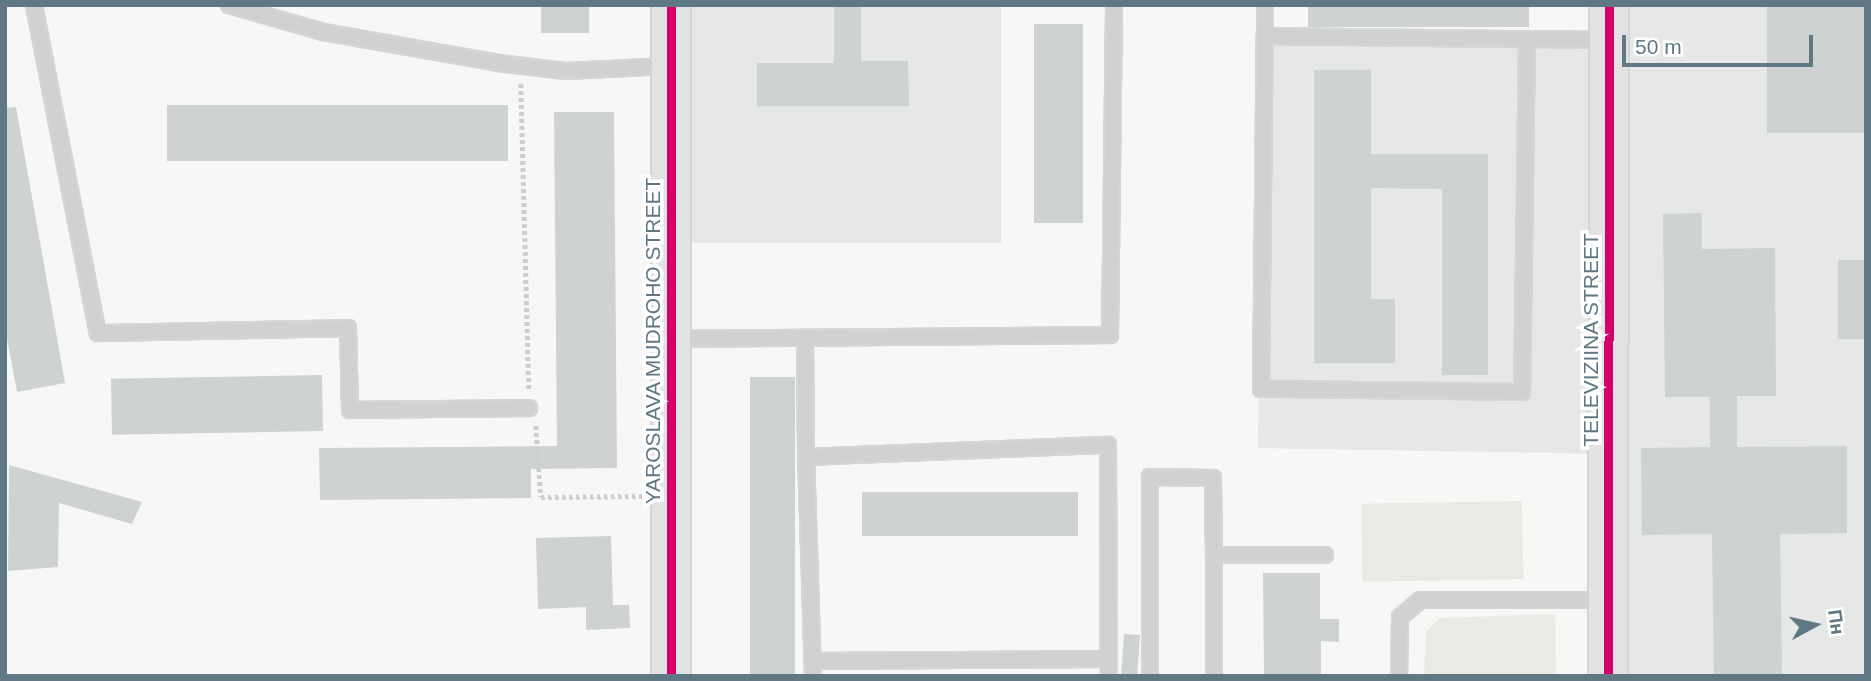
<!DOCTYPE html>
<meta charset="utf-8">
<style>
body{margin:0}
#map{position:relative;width:1871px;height:681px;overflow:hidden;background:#f7f7f6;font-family:Helvetica,sans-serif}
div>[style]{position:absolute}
.built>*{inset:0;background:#e5e8e7;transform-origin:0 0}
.green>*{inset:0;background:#e7ebe4;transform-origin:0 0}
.building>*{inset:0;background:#cfd2d2;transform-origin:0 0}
.path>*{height:4.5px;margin-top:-2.25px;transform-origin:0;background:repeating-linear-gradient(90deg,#cccecf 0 3.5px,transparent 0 7px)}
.roads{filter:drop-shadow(2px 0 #d4d5d5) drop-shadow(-2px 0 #d4d5d5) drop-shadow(0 2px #d4d5d5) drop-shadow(0 -2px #d4d5d5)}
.lane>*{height:14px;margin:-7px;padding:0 7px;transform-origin:7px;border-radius:7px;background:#d0d1d1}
.secondary>*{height:38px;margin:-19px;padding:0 19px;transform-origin:19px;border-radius:19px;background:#e3e3e3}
.cycleway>*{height:9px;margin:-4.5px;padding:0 4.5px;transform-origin:4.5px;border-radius:4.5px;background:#d6006c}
span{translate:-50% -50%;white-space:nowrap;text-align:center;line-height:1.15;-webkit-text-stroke:7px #fff;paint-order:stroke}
.street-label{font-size:21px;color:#607883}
.frame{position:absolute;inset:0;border:7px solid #607883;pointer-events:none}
.north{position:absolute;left:1780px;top:590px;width:70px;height:70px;-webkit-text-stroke:5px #fff;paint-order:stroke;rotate:82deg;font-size:19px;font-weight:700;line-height:28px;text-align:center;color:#607883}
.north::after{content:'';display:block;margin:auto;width:24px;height:32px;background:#607883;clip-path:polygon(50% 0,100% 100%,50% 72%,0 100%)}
.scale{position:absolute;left:1622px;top:35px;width:191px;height:32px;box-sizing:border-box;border:4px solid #607883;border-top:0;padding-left:9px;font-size:21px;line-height:24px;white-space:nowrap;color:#607883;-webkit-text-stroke:5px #fff;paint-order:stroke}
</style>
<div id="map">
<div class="built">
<i style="left:670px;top:5px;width:331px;height:238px"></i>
<i style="left:1628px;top:5px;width:238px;height:671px"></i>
<i style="left:1265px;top:36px;width:344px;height:412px;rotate:1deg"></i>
</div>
<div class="green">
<i style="left:1522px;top:501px;width:78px;height:161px;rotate:89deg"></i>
<i style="clip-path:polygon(1555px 614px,1556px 676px,1424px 676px,1426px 632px,1440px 618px)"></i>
</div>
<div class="building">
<i style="left:541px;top:5px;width:48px;height:28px"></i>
<i style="clip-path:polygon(834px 5px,861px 5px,861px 61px,908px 61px,909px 106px,757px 106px,757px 63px,834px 63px)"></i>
<i style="left:1308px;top:5px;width:221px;height:22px"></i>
<i style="left:1767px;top:5px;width:99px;height:128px"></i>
<i style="left:1083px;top:24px;width:199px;height:49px;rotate:90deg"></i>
<i style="clip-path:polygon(1314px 70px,1371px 70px,1371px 154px,1488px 154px,1488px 375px,1442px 375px,1442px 189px,1371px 188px,1371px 299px,1395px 299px,1395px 363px,1314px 363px)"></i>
<i style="left:508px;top:105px;width:56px;height:341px;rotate:90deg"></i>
<i style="clip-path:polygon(16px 107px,65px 383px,17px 392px,5px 328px,5px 108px)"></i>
<i style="clip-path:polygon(554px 112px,614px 112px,617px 468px,531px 469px,531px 498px,320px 500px,319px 448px,557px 446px)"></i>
<i style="clip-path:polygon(1702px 213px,1702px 249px,1775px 248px,1776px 396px,1737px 396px,1737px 447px,1847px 446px,1847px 533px,1780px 534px,1782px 676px,1714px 676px,1712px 534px,1642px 535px,1641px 448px,1710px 447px,1710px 397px,1665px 397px,1663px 214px)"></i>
<i style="left:1838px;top:260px;width:28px;height:79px"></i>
<i style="left:322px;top:375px;width:56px;height:211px;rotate:89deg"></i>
<i style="left:750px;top:377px;width:45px;height:299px"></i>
<i style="clip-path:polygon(9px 465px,142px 502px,132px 524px,59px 503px,58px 567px,8px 571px)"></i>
<i style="left:1078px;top:492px;width:44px;height:216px;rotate:90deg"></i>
<i style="clip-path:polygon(611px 536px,613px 605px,629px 605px,630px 628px,586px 630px,586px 607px,538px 609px,536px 538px)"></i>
<i style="clip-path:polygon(1263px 573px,1320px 573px,1320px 619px,1339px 619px,1339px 642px,1321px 641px,1321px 676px,1264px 676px)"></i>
<i style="left:1124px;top:634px;width:16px;height:42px;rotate:4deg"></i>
</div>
<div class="path">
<i style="left:521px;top:84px;width:306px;rotate:88.5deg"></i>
<i style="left:536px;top:426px;width:71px;rotate:86deg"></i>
<i style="left:541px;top:497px;width:101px;rotate:-0.6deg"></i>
</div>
<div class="roads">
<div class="lane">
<i style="left:34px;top:5px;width:334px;rotate:79deg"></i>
<i style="left:98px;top:333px;width:250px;rotate:-1.1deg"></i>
<i style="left:348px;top:328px;width:82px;rotate:88.6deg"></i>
<i style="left:350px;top:410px;width:179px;rotate:-0.6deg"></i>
<i style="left:229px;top:5px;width:98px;rotate:16deg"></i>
<i style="left:323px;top:32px;width:178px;rotate:10deg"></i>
<i style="left:498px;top:63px;width:68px;rotate:6.7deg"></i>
<i style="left:566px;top:71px;width:103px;rotate:-2.8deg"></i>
<i style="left:1265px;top:5px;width:31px;rotate:90deg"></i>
<i style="left:1527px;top:39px;width:353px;rotate:90.8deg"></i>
<i style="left:1522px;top:392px;width:261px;rotate:-179.3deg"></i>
<i style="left:1261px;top:389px;width:353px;rotate:-89.4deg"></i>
<i style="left:1265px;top:36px;width:262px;rotate:0.7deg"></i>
<i style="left:1527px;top:39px;width:81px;rotate:0.7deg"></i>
<i style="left:805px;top:338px;width:119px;rotate:89.5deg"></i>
<i style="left:672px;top:339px;width:438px;rotate:-0.5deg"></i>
<i style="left:1110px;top:335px;width:330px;rotate:-89.3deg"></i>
<i style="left:812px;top:661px;width:297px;rotate:-0.4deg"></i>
<i style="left:813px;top:676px;width:219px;rotate:-91.8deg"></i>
<i style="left:806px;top:457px;width:302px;rotate:-2.3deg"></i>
<i style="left:1108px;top:445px;width:231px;rotate:89.8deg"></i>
<i style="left:1150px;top:676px;width:199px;rotate:-90deg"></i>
<i style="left:1150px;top:477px;width:63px;rotate:0.9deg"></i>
<i style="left:1213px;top:478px;width:77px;rotate:89.3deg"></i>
<i style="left:1214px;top:676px;width:121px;rotate:-90deg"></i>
<i style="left:1214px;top:555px;width:111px"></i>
<i style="left:1399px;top:676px;width:59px;rotate:-89deg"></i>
<i style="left:1400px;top:617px;width:26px;rotate:-40deg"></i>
<i style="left:1420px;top:600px;width:188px"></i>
</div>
<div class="secondary">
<i style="left:671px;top:676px;width:671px;rotate:-90deg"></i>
<i style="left:1608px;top:676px;width:671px;rotate:-89.91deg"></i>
</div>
</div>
<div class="cycleway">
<i style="left:671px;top:676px;width:671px;rotate:-90deg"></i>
<i style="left:1608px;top:676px;width:671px;rotate:-89.91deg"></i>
</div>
<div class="street-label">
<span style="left:1591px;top:340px;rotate:-90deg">TELEVIZIINA STREET</span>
<span style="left:653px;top:341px;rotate:-90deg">YAROSLAVA MUDROHO STREET</span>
</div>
<div class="frame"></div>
<div class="north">Пн</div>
<div class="scale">50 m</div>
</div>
